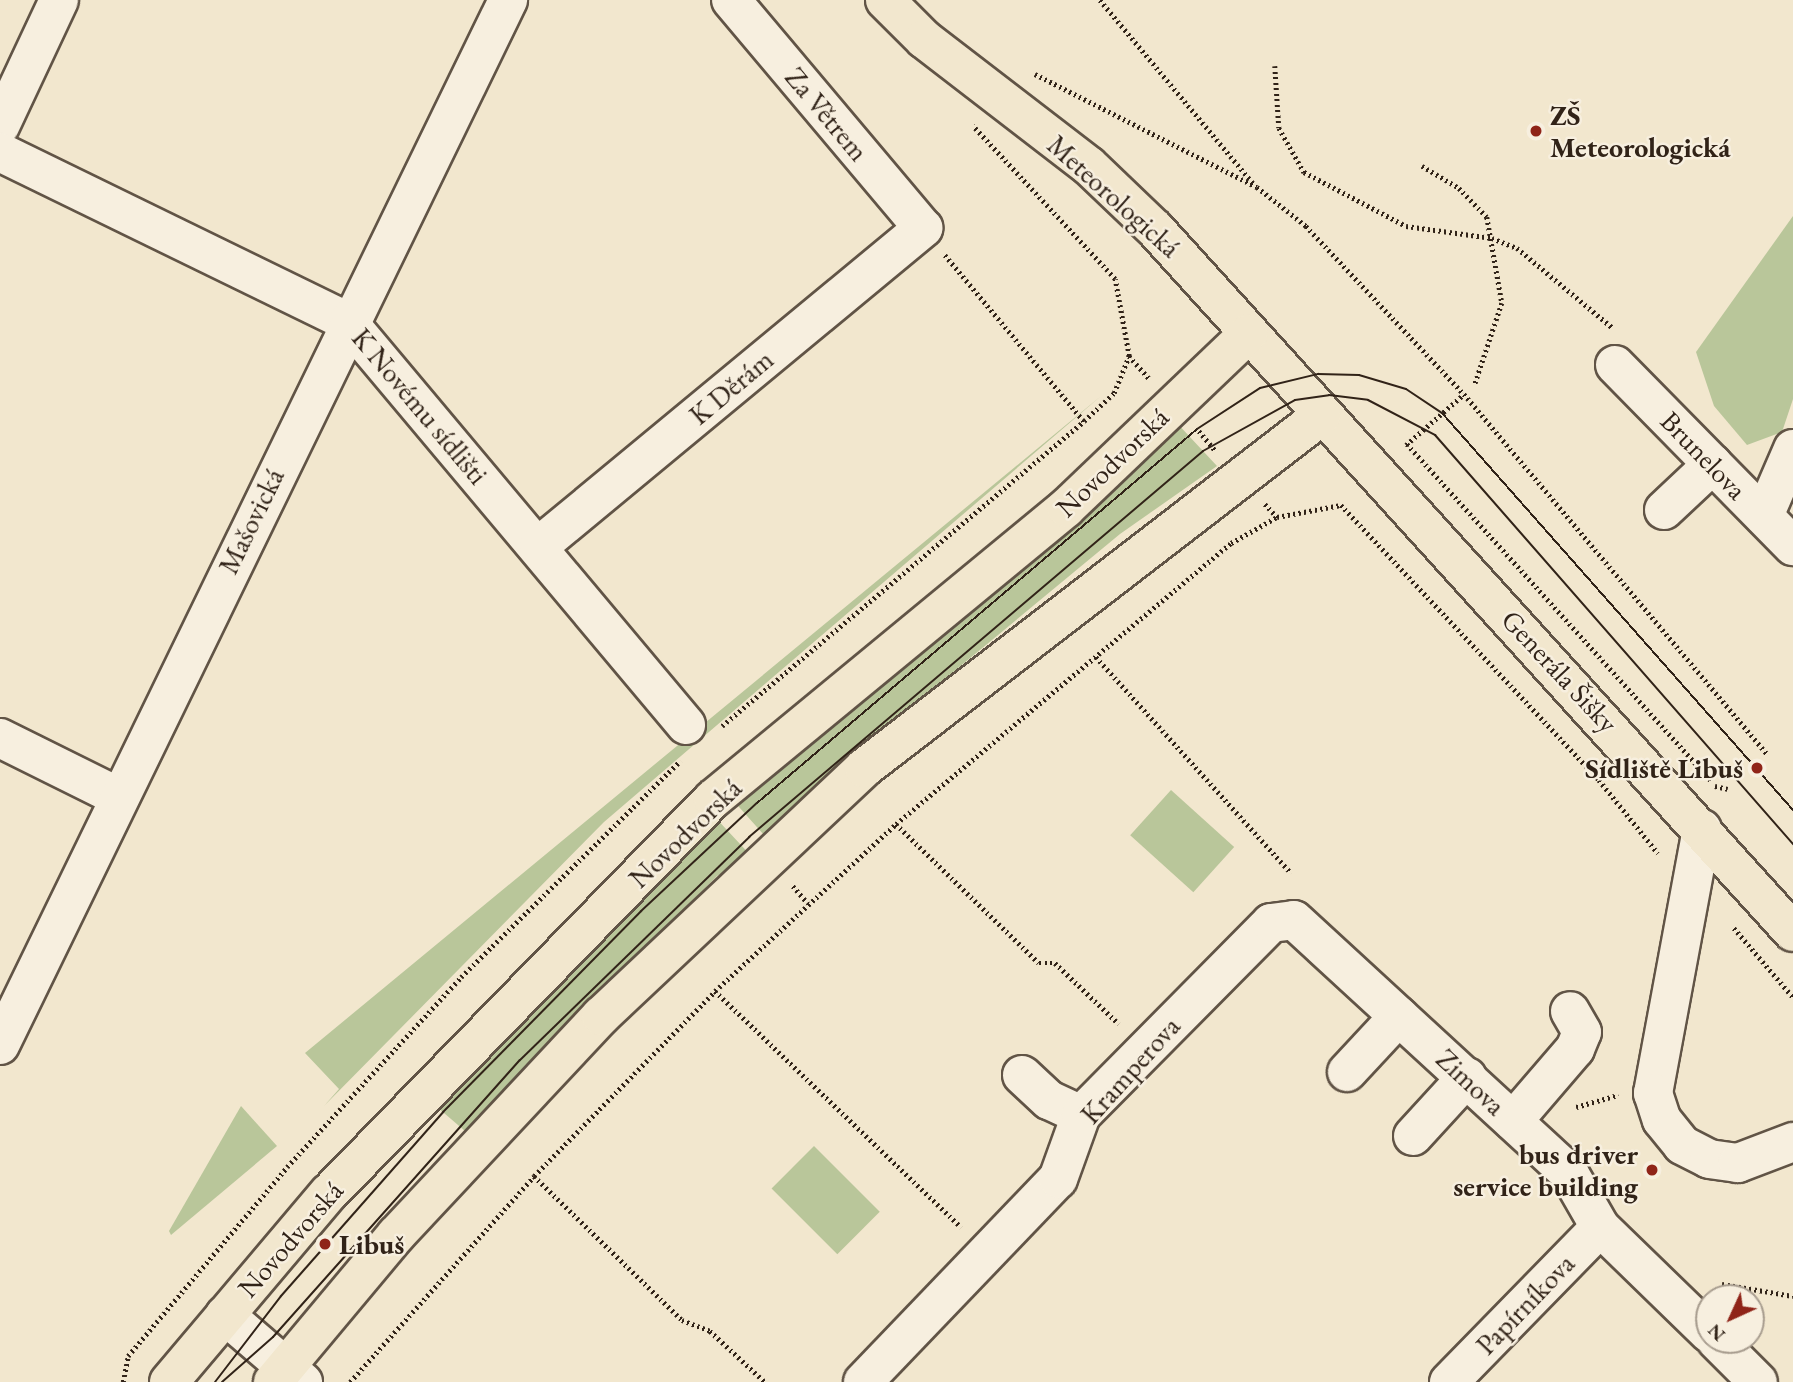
<!DOCTYPE html>
<meta charset="utf-8">
<style>
body{margin:0}
#map{position:relative;width:1793px;height:1382px;overflow:hidden;background:#f2e7ce;font-family:"EB Garamond",serif}
div>[style]{position:absolute}
.green>*{inset:0;background:#b9c69a;transform-origin:0 0}
.path>*{height:4.5px;margin-top:-2.25px;transform-origin:0;background:repeating-linear-gradient(90deg,#312318 0 2px,transparent 0 5.5px)}
.roads{filter:drop-shadow(2px 0 #615446) drop-shadow(-2px 0 #615446) drop-shadow(0 2px #615446) drop-shadow(0 -2px #615446)}
.minor>*{height:38px;margin:-19px;padding:0 19px;transform-origin:19px;border-radius:19px;background:#f7efdf}
.major>*{height:38px;margin:-19px;padding:0 19px;transform-origin:19px;border-radius:19px;background:#f2e7ce}
.tram>*{height:2px;margin:-1px;padding:0 1px;transform-origin:1px;border-radius:1px;background:#312318}
.dots>*{width:19px;height:19px;translate:-50% -50%;box-sizing:border-box;border:4px solid #f7efdf;border-radius:50%}
span{translate:-50% -50%;white-space:nowrap;text-align:center;line-height:1.15;-webkit-text-stroke:5px #f7efdf;paint-order:stroke}
.street-label{font-size:28px;color:#312318}
.poi-label{font-size:28px;color:#312318;font-weight:700}
.left{translate:0 -50%;text-align:left}
.right{translate:-100% -50%;text-align:right}
.north{position:absolute;left:1695px;top:1284px;width:70px;height:70px;box-sizing:border-box;background:#f7efdf;border:2px solid #a89d8f;border-radius:50%;rotate:225deg;font-size:19px;font-weight:700;line-height:28px;text-align:center;color:#312318}
.north::after{content:'';display:block;margin:auto;width:24px;height:32px;background:#8f2418;clip-path:polygon(50% 0,100% 100%,50% 72%,0 100%)}
</style>
<div id="map">
<div class="green">
<i style="clip-path:polygon(1793px 216px,1793px 399px,1782px 432px,1747px 445px,1714px 406px,1696px 352px)"></i>
<i style="clip-path:polygon(1101px 396px,604px 822px,324px 1106px,339px 1089px,305px 1053px)"></i>
<i style="clip-path:polygon(1175px 421px,1217px 466px,1120px 534px,923px 697px,793px 808px,772px 844px,731px 798px,765px 784px)"></i>
<i style="left:1171px;top:790px;width:85px;height:61px;rotate:42deg"></i>
<i style="clip-path:polygon(713px 815px,754px 859px,717px 876px,465px 1131px,437px 1107px,693px 849px)"></i>
<i style="clip-path:polygon(241px 1106px,277px 1146px,171px 1235px,169px 1231px)"></i>
<i style="left:814px;top:1146px;width:93px;height:60px;rotate:45deg"></i>
</div>
<div class="path">
<i style="left:1100px;top:0;width:240px;rotate:50.1deg"></i>
<i style="left:1275px;top:66px;width:62px;rotate:86.3deg"></i>
<i style="left:1279px;top:128px;width:51px;rotate:60.4deg"></i>
<i style="left:1304px;top:172px;width:115px;rotate:27.9deg"></i>
<i style="left:1406px;top:226px;width:87px;rotate:7.9deg"></i>
<i style="left:1492px;top:238px;width:27px;rotate:22deg"></i>
<i style="left:1517px;top:248px;width:125px;rotate:39.8deg"></i>
<i style="left:1035px;top:74px;width:249px;rotate:27deg"></i>
<i style="left:1257px;top:187px;width:63px;rotate:38.5deg"></i>
<i style="left:1306px;top:226px;width:231px;rotate:46.8deg"></i>
<i style="left:1464px;top:394px;width:471px;rotate:49.9deg"></i>
<i style="left:1422px;top:166px;width:43px;rotate:30.7deg"></i>
<i style="left:1459px;top:188px;width:40px;rotate:46deg"></i>
<i style="left:1487px;top:217px;width:87px;rotate:80.1deg"></i>
<i style="left:1502px;top:303px;width:85px;rotate:108.4deg"></i>
<i style="left:945px;top:255px;width:217px;rotate:50.1deg"></i>
<i style="left:1129px;top:356px;width:31px;rotate:48deg"></i>
<i style="left:1199px;top:431px;width:26px;rotate:50deg"></i>
<i style="left:1407px;top:444px;width:455px;rotate:47.9deg"></i>
<i style="left:1406px;top:445px;width:77px;rotate:-41.3deg"></i>
<i style="left:1265px;top:504px;width:18px;rotate:47deg"></i>
<i style="left:1096px;top:657px;width:291px;rotate:47.9deg"></i>
<i style="left:722px;top:726px;width:473px;rotate:-40.1deg"></i>
<i style="left:1084px;top:421px;width:41px;rotate:-43deg"></i>
<i style="left:1114px;top:393px;width:40px;rotate:-68deg"></i>
<i style="left:1129px;top:356px;width:78px;rotate:-100.3deg"></i>
<i style="left:1115px;top:279px;width:209px;rotate:-132.9deg"></i>
<i style="left:1715px;top:786px;width:13px;rotate:13deg"></i>
<i style="left:896px;top:824px;width:199px;rotate:44.2deg"></i>
<i style="left:1039px;top:963px;width:16px"></i>
<i style="left:1055px;top:963px;width:88px;rotate:43.6deg"></i>
<i style="left:793px;top:886px;width:23px;rotate:49deg"></i>
<i style="left:1734px;top:928px;width:91px;rotate:49.5deg"></i>
<i style="left:715px;top:991px;width:341px;rotate:43.8deg"></i>
<i style="left:1576px;top:1107px;width:44px;rotate:-15.9deg"></i>
<i style="left:534px;top:1176px;width:206px;rotate:44.2deg"></i>
<i style="left:682px;top:1320px;width:30px;rotate:21deg"></i>
<i style="left:710px;top:1331px;width:75px;rotate:42.8deg"></i>
<i style="left:1722px;top:1284px;width:72px;rotate:9.6deg"></i>
<i style="left:123px;top:1382px;width:26px;rotate:-79deg"></i>
<i style="left:128px;top:1356px;width:247px;rotate:-49.9deg"></i>
<i style="left:287px;top:1167px;width:258px;rotate:-47.5deg"></i>
<i style="left:461px;top:977px;width:308px;rotate:-44.6deg"></i>
<i style="left:350px;top:1382px;width:276px;rotate:-48.2deg"></i>
<i style="left:534px;top:1176px;width:259px;rotate:-45.6deg"></i>
<i style="left:715px;top:991px;width:246px;rotate:-42.7deg"></i>
<i style="left:896px;top:824px;width:437px;rotate:-40deg"></i>
<i style="left:1231px;top:543px;width:53px;rotate:-29.5deg"></i>
<i style="left:1277px;top:517px;width:65px;rotate:-10.6deg"></i>
<i style="left:1341px;top:505px;width:377px;rotate:46.8deg"></i>
<i style="left:1599px;top:780px;width:94px;rotate:51.1deg"></i>
</div>
<div class="roads">
<div class="minor">
<i style="left:0;top:126px;width:139px;rotate:-64.9deg"></i>
<i style="left:0;top:152px;width:387px;rotate:26deg"></i>
<i style="left:348px;top:322px;width:526px;rotate:50.01deg"></i>
<i style="left:1615px;top:365px;width:254px;rotate:45.5deg"></i>
<i style="left:1664px;top:510px;width:67px;rotate:-43.2deg"></i>
<i style="left:1764px;top:516px;width:73px;rotate:-66.6deg"></i>
<i style="left:539px;top:546px;width:499px;rotate:-39.6deg"></i>
<i style="left:923px;top:228px;width:298px;rotate:-130.1deg"></i>
<i style="left:0;top:738px;width:131px;rotate:26.4deg"></i>
<i style="left:1702px;top:829px;width:269px;rotate:100.5deg"></i>
<i style="left:1653px;top:1093px;width:28px;rotate:72deg"></i>
<i style="left:1662px;top:1120px;width:32px;rotate:51deg"></i>
<i style="left:1682px;top:1145px;width:30px;rotate:27deg"></i>
<i style="left:1709px;top:1159px;width:29px;rotate:8deg"></i>
<i style="left:1738px;top:1163px;width:59px;rotate:-20.9deg"></i>
<i style="left:0;top:1045px;width:1162px;rotate:-64.07deg"></i>
<i style="left:1347px;top:1072px;width:76px;rotate:-47.1deg"></i>
<i style="left:1022px;top:1075px;width:37px;rotate:43deg"></i>
<i style="left:1049px;top:1100px;width:35px;rotate:25deg"></i>
<i style="left:1513px;top:1121px;width:95px;rotate:-49.3deg"></i>
<i style="left:1575px;top:1049px;width:18px;rotate:-68deg"></i>
<i style="left:1582px;top:1032px;width:24px;rotate:-120deg"></i>
<i style="left:1413px;top:1136px;width:80px;rotate:-47.5deg"></i>
<i style="left:225px;top:1315px;width:103px;rotate:40.7deg"></i>
<i style="left:1716px;top:1340px;width:59px;rotate:45deg"></i>
<i style="left:863px;top:1382px;width:281px;rotate:-46.2deg"></i>
<i style="left:1058px;top:1179px;width:68px;rotate:-70.2deg"></i>
<i style="left:1081px;top:1115px;width:270px;rotate:-45.3deg"></i>
<i style="left:1271px;top:923px;width:23px;rotate:-7deg"></i>
<i style="left:1294px;top:920px;width:374px;rotate:42.6deg"></i>
<i style="left:1569px;top:1173px;width:62px;rotate:60.1deg"></i>
<i style="left:1600px;top:1227px;width:152px;rotate:44.2deg"></i>
<i style="left:1449px;top:1382px;width:216px;rotate:-45.7deg"></i>
</div>
<div class="major">
<i style="left:885px;top:0;width:55px;rotate:45deg"></i>
<i style="left:924px;top:39px;width:208px;rotate:37.6deg"></i>
<i style="left:1089px;top:166px;width:91px;rotate:43.7deg"></i>
<i style="left:1155px;top:229px;width:949px;rotate:47.78deg"></i>
<i style="left:169px;top:1382px;width:248px;rotate:-49.8deg"></i>
<i style="left:329px;top:1193px;width:550px;rotate:-45.74deg"></i>
<i style="left:713px;top:799px;width:457px;rotate:-39.5deg"></i>
<i style="left:1066px;top:508px;width:252px;rotate:-43.7deg"></i>
<i style="left:273px;top:1382px;width:192px;rotate:-50.1deg"></i>
<i style="left:396px;top:1235px;width:300px;rotate:-46.9deg"></i>
<i style="left:601px;top:1016px;width:361px;rotate:-43.3deg"></i>
<i style="left:864px;top:768px;width:577px;rotate:-37.6deg"></i>
</div>
</div>
<div class="tram">
<i style="left:215px;top:1382px;width:108px;rotate:-52.5deg"></i>
<i style="left:281px;top:1296px;width:245px;rotate:-48.6deg"></i>
<i style="left:443px;top:1112px;width:282px;rotate:-45.4deg"></i>
<i style="left:641px;top:911px;width:158px;rotate:-43deg"></i>
<i style="left:757px;top:803px;width:577px;rotate:-40.36deg"></i>
<i style="left:1197px;top:429px;width:75px;rotate:-33.1deg"></i>
<i style="left:1260px;top:388px;width:60px;rotate:-13.6deg"></i>
<i style="left:1318px;top:374px;width:41px;rotate:1.4deg"></i>
<i style="left:1359px;top:375px;width:49px;rotate:16.6deg"></i>
<i style="left:1406px;top:389px;width:43px;rotate:33.7deg"></i>
<i style="left:1442px;top:413px;width:530px;rotate:48.52deg"></i>
<i style="left:222px;top:1382px;width:68px;rotate:-41.4deg"></i>
<i style="left:273px;top:1337px;width:371px;rotate:-48.3deg"></i>
<i style="left:520px;top:1060px;width:320px;rotate:-44.2deg"></i>
<i style="left:749px;top:837px;width:596px;rotate:-40.37deg"></i>
<i style="left:1203px;top:451px;width:105px;rotate:-29deg"></i>
<i style="left:1295px;top:400px;width:34px;rotate:-8deg"></i>
<i style="left:1329px;top:395px;width:39px;rotate:7deg"></i>
<i style="left:1368px;top:400px;width:76px;rotate:27.6deg"></i>
<i style="left:1435px;top:435px;width:544px;rotate:48.8deg"></i>
</div>
<div class="dots">
<i style="left:1536px;top:131px;background:#8f2418"></i>
<i style="left:1757px;top:768px;background:#8f2418"></i>
<i style="left:1652px;top:1170px;background:#8f2418"></i>
<i style="left:325px;top:1244px;background:#8f2418"></i>
</div>
<div class="street-label">
<span style="left:827px;top:114px;rotate:50deg">Za Větrem</span>
<span style="left:1114px;top:196px;rotate:42deg">Meteorologická</span>
<span style="left:731px;top:387px;rotate:-40deg">K Děrám</span>
<span style="left:420px;top:406px;rotate:50deg">K Novému sídlišti</span>
<span style="left:1704px;top:455px;rotate:46deg">Brunelova</span>
<span style="left:1112px;top:462px;rotate:-44deg">Novodvorská</span>
<span style="left:251px;top:521px;rotate:-64deg">Mašovická</span>
<span style="left:1560px;top:671px;rotate:47deg">Generála Šišky</span>
<span style="left:685px;top:833px;rotate:-44deg">Novodvorská</span>
<span style="left:1130px;top:1070px;rotate:-48deg">Kramperova</span>
<span style="left:1471px;top:1082px;rotate:43deg">Zimova</span>
<span style="left:290px;top:1239px;rotate:-49deg">Novodvorská</span>
<span style="left:1525px;top:1304px;rotate:-46deg">Papírníkova</span>
</div>
<div class="poi-label">
<span class="left" style="left:1550px;top:131px">ZŠ<br>Meteorologická</span>
<span class="right" style="left:1743px;top:768px">Sídliště Libuš</span>
<span class="right" style="left:1638px;top:1170px">bus driver<br>service building</span>
<span class="left" style="left:339px;top:1244px">Libuš</span>
</div>
<div class="north">N</div>
</div>
